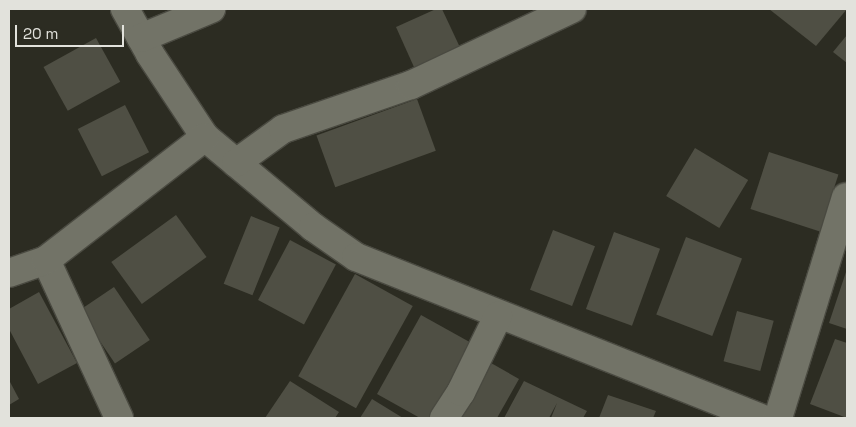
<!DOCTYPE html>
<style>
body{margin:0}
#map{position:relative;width:856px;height:427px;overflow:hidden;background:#2c2c22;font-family:"Space Grotesk",sans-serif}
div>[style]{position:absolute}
.building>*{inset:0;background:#4f4f44;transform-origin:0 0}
.roads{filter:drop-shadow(1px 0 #4a4a41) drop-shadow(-1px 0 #4a4a41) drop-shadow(0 1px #4a4a41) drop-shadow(0 -1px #4a4a41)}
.minor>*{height:28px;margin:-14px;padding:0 14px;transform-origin:14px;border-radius:14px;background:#727367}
span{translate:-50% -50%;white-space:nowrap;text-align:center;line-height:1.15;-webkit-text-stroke:5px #2c2c22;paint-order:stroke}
.frame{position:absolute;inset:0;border:10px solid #e2e2dc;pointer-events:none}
.scale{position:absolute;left:15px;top:25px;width:109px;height:22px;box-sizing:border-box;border:2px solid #e2e2dc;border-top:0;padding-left:6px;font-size:15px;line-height:18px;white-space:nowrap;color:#e2e2dc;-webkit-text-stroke:4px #2c2c22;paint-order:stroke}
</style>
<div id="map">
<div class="building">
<i style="clip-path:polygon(436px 9px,442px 9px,464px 56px,418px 76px,396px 27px)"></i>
<i style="clip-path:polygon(769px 9px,847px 9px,816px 46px)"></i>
<i style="clip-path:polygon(847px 35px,847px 63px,833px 52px)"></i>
<i style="left:96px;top:38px;width:50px;height:60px;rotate:61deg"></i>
<i style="left:417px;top:99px;width:55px;height:107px;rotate:70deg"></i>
<i style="left:125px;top:105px;width:53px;height:53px;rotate:63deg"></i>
<i style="left:695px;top:148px;width:62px;height:56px;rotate:31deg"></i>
<i style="left:769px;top:152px;width:73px;height:60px;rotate:18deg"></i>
<i style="left:176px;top:215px;width:52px;height:80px;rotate:54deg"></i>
<i style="left:251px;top:216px;width:31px;height:73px;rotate:22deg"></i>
<i style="left:553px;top:230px;width:45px;height:64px;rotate:21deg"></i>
<i style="left:614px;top:232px;width:49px;height:82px;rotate:20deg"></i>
<i style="left:686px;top:237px;width:60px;height:83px;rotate:21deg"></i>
<i style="left:290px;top:240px;width:52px;height:68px;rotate:28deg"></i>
<i style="clip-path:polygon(847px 269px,847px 329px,829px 323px)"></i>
<i style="left:355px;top:274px;width:66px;height:117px;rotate:29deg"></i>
<i style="left:114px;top:287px;width:64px;height:42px;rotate:56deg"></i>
<i style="clip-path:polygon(39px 292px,77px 363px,38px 384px,9px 329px,9px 309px)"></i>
<i style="left:737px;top:311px;width:38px;height:52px;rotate:15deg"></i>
<i style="clip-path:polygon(421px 315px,475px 345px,433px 418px,420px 418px,377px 394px)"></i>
<i style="clip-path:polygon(835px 339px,847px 343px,847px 418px,810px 404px)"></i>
<i style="clip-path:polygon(491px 363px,519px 379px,497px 418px,460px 418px)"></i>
<i style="clip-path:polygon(9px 380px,19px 399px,9px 405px)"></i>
<i style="clip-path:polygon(290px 381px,339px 412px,335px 418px,265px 418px)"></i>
<i style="clip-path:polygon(524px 381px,587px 411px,583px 418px,551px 418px,557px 403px,549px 418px,504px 418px)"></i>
<i style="clip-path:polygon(608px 395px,656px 411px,653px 418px,599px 418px)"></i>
<i style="clip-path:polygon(372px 399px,403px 418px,360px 418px)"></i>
</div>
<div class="roads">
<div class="minor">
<i style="left:125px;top:9px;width:51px;rotate:60.9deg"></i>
<i style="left:150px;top:54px;width:100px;rotate:56.5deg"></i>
<i style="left:205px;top:137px;width:141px;rotate:39.8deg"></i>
<i style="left:313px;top:227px;width:52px;rotate:34.9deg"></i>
<i style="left:356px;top:257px;width:435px;rotate:21.7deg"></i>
<i style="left:141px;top:38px;width:76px;rotate:-22.5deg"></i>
<i style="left:236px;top:163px;width:58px;rotate:-35.9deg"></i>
<i style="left:283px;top:129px;width:135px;rotate:-19deg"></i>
<i style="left:411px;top:85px;width:178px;rotate:-25.3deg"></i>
<i style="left:46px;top:260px;width:174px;rotate:65.2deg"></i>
<i style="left:9px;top:273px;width:39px;rotate:-19deg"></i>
<i style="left:46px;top:260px;width:201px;rotate:-37.7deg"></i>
<i style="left:444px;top:418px;width:31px;rotate:-57deg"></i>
<i style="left:461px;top:392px;width:85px;rotate:-64deg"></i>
<i style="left:778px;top:418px;width:231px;rotate:-72.9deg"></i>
</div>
</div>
<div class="frame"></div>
<div class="scale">20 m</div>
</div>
